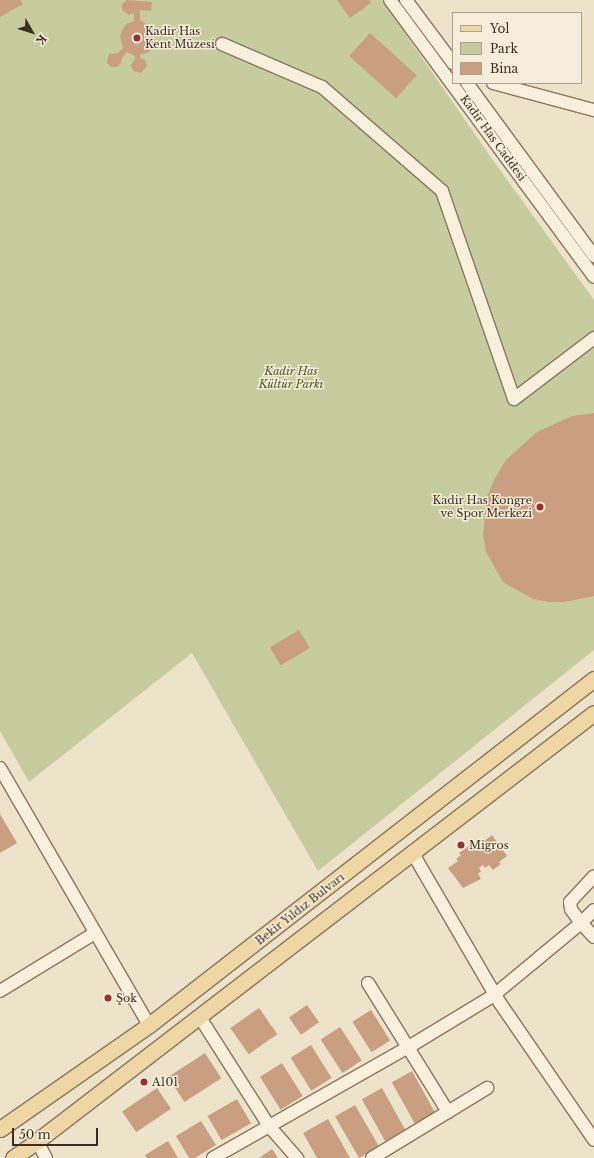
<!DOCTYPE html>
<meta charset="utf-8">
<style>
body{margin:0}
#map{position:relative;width:594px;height:1158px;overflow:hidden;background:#ede3ca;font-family:"Libre Baskerville",serif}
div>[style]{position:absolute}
.green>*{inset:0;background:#c6cc9e}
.building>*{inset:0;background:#ca9f81;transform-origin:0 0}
.roads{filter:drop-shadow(1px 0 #89755f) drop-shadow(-1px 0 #89755f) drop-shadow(0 1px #89755f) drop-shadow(0 -1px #89755f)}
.minor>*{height:12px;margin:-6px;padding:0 6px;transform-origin:6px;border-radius:6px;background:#f8f0dd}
.major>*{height:15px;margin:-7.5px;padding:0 7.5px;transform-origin:7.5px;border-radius:7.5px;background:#eed7a4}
.dots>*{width:11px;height:11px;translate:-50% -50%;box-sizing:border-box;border:2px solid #f5edd9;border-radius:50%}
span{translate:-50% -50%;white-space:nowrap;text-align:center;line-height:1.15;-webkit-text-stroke:3px #f5edd9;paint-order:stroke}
.poi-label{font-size:11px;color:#3b2e21}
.left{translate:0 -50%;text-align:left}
.right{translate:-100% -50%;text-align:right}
.street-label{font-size:11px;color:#3b2e21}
.park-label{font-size:11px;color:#4b5629;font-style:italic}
.legend{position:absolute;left:452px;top:12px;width:130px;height:72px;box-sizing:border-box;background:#f5edd9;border:1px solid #aba18f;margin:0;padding:5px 7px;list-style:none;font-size:12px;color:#3b2e21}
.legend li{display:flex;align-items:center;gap:8px;height:20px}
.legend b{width:20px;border:1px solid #aba18f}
.north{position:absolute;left:12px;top:12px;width:40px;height:40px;-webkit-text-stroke:3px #f5edd9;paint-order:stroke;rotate:129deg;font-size:11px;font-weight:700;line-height:16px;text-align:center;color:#3b2e21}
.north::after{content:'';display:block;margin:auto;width:14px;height:18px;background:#3b2e21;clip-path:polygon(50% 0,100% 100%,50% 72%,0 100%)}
.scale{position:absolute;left:12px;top:1128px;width:86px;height:18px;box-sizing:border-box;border:2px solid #3b2e21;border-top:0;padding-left:5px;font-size:12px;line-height:14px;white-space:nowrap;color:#3b2e21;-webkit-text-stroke:3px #f5edd9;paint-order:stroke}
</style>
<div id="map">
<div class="green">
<i style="clip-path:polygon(0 0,382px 0,490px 156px,594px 300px,594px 650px,318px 871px,192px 653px,29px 782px,0 731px)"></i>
</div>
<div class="building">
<i style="clip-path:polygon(0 0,20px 0,23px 4px,0 17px)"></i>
<i style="clip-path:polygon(127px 0,152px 2px,151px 11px,140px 10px,140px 20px,151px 27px,155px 40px,149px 52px,140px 55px,140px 58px,145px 60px,147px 66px,141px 73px,133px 71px,131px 65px,135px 59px,135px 56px,127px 52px,122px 58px,121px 63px,117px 67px,111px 67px,107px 63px,109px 54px,118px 53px,123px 48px,120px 36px,122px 30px,126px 24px,134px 21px,134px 13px,129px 15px,122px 10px,122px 4px)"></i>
<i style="clip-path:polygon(337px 0,369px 0,371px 3px,350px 18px)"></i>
<i style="left:370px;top:33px;width:63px;height:31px;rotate:42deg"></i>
<i style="clip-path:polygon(594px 413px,594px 596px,565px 602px,549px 602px,533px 599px,503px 582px,486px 552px,483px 534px,487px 497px,495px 478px,506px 460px,537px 432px,572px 416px)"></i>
<i style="left:299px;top:630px;width:21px;height:34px;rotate:59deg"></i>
<i style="clip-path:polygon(0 814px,17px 843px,0 853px)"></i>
<i style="clip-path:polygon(492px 835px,507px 856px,499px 862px,501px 864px,493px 870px,489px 865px,485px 868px,483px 865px,479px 868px,481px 871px,478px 874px,481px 879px,463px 888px,448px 868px,458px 861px,456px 859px,461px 855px,459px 853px,474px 842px,476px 844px,480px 841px,482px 843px)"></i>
<i style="left:307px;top:1005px;width:21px;height:22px;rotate:55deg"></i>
<i style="left:259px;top:1008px;width:32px;height:35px;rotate:55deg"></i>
<i style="left:371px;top:1010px;width:36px;height:22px;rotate:58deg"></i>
<i style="left:340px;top:1027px;width:40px;height:23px;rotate:57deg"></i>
<i style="left:311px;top:1045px;width:39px;height:24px;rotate:58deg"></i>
<i style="left:205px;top:1053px;width:30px;height:44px;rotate:57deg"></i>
<i style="left:282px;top:1063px;width:39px;height:26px;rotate:58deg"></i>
<i style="left:412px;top:1071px;width:48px;height:23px;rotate:61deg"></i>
<i style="left:157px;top:1088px;width:25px;height:42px;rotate:56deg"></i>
<i style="left:382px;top:1088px;width:48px;height:23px;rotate:61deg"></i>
<i style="left:237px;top:1099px;width:28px;height:34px;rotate:60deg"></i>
<i style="left:355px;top:1105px;width:48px;height:23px;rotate:60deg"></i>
<i style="clip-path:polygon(328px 1119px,340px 1140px,350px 1158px,317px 1158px,303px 1133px)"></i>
<i style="clip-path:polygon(201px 1121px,216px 1145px,195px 1158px,189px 1158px,176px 1136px)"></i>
<i style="clip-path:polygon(168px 1141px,178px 1158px,147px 1158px,145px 1155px)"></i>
<i style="clip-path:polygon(272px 1149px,278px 1158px,259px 1158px)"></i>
</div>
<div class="roads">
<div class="minor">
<i style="left:390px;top:0;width:344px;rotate:53.6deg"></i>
<i style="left:406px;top:0;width:79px;rotate:53.3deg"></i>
<i style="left:222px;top:44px;width:109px;rotate:23.3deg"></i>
<i style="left:322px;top:87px;width:159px;rotate:40.9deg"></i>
<i style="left:442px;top:191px;width:220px;rotate:70.9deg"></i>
<i style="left:514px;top:399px;width:101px;rotate:-37.3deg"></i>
<i style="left:467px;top:83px;width:215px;rotate:53.7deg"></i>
<i style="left:493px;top:83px;width:105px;rotate:15deg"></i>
<i style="left:0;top:768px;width:297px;rotate:59.9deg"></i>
<i style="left:412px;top:852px;width:175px;rotate:59.8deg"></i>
<i style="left:500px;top:1003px;width:166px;rotate:55.5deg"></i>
<i style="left:594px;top:910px;width:18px;rotate:135deg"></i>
<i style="left:581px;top:923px;width:19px;rotate:47deg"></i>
<i style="left:368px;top:983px;width:152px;rotate:58.2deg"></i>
<i style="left:0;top:991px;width:111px;rotate:-31.4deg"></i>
<i style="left:199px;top:1016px;width:130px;rotate:57.5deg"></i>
<i style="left:269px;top:1126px;width:43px;rotate:48.8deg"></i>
<i style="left:37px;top:1141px;width:19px;rotate:62deg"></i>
<i style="left:213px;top:1158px;width:223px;rotate:-29.6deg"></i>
<i style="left:407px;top:1048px;width:102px;rotate:-31.3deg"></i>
<i style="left:494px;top:995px;width:113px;rotate:-39.6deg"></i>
<i style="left:581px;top:923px;width:17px;rotate:-126deg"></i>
<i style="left:571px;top:909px;width:7px;rotate:-98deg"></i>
<i style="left:570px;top:902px;width:35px;rotate:-47deg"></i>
<i style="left:372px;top:1158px;width:135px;rotate:-31.3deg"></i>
</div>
<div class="major">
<i style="left:0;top:1129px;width:182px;rotate:-34.9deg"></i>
<i style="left:149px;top:1025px;width:564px;rotate:-37.87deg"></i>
<i style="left:13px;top:1158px;width:29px;rotate:-35deg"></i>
<i style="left:37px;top:1141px;width:702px;rotate:-37.54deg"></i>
</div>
</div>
<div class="dots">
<i style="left:137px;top:38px;background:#963132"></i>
<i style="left:540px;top:507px;background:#963132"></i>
<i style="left:461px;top:845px;background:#963132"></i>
<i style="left:108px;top:998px;background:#963132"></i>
<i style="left:144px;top:1082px;background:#963132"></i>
</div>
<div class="poi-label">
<span class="left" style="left:145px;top:38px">Kadir Has<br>Kent Müzesi</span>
<span class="right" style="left:532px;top:507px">Kadir Has Kongre<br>ve Spor Merkezi</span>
<span class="left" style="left:469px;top:845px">Migros</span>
<span class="left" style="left:116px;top:998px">Şok</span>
<span class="left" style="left:152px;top:1082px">A101</span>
</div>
<div class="street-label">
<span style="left:493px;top:138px;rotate:54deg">Kadir Has Caddesi</span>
<span style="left:300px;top:909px;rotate:-38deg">Bekir Yıldız Bulvarı</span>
</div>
<div class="park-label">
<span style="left:291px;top:378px">Kadir Has<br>Kültür Parkı</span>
</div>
<ul class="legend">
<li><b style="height:5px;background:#eed7a4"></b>Yol</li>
<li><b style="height:11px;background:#c6cc9e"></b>Park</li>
<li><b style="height:11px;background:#ca9f81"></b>Bina</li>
</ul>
<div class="north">K</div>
<div class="scale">50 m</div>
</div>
